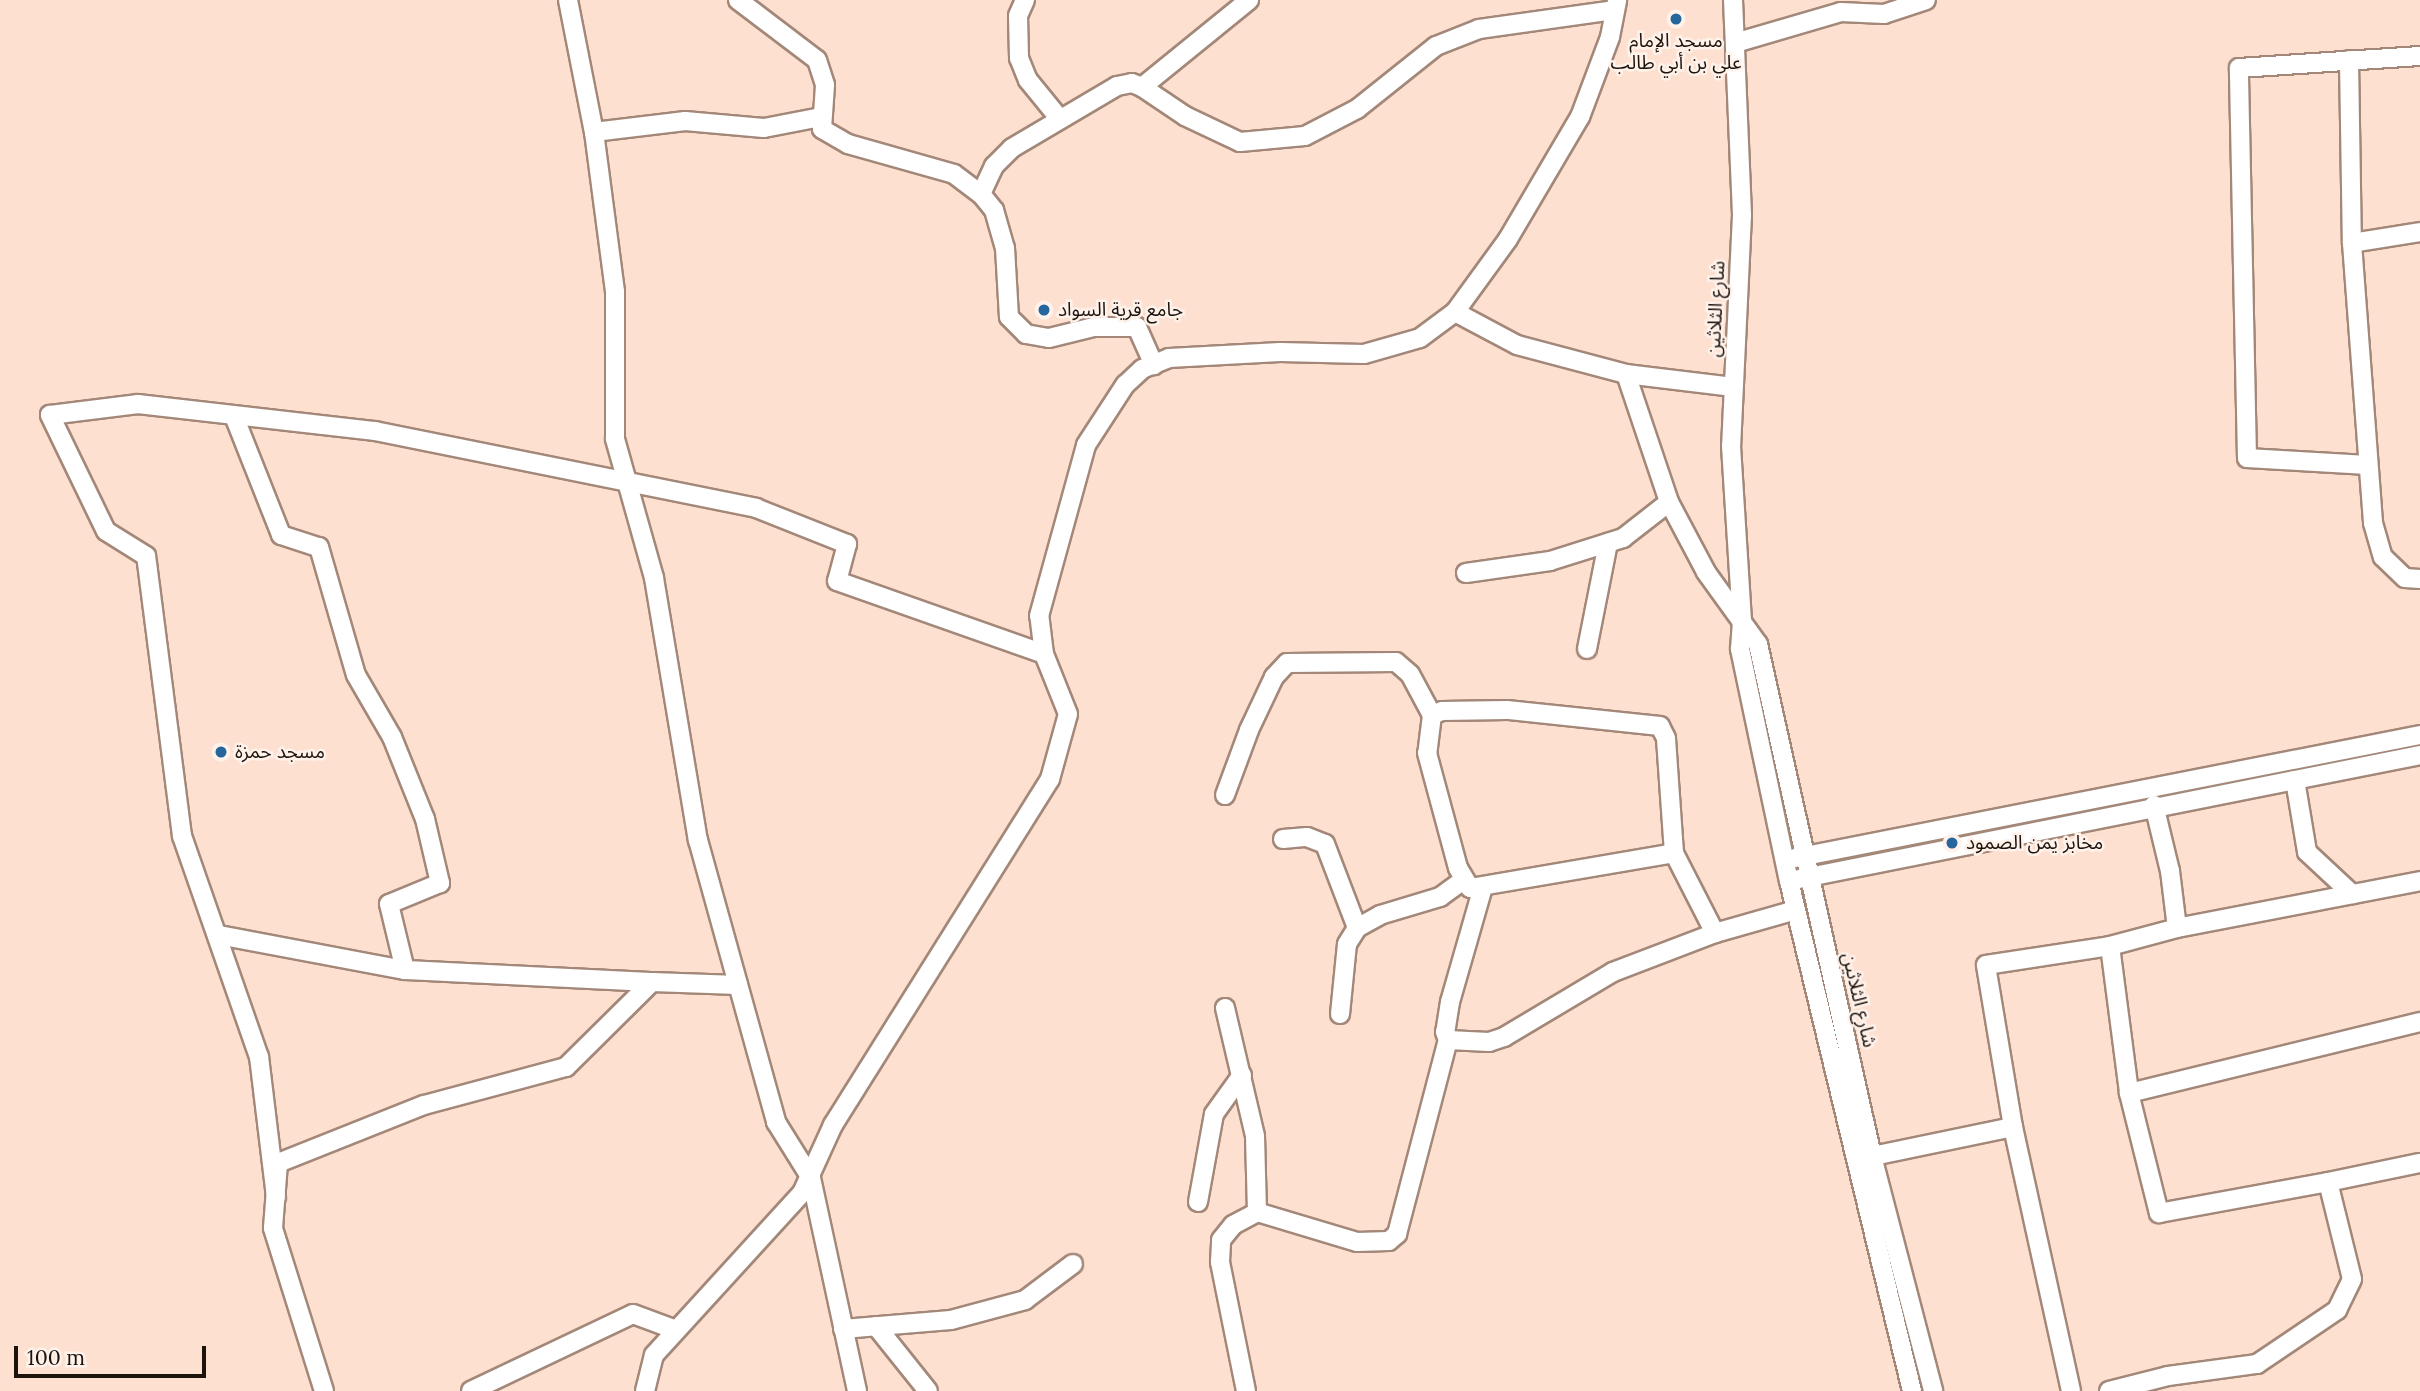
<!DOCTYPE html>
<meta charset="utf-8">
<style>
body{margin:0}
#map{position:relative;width:2420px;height:1391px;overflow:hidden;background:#fee0d0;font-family:Lora,"Noto Sans Arabic",serif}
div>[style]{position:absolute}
.roads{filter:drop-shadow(2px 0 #a38879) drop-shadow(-2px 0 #a38879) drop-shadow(0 2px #a38879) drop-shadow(0 -2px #a38879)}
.minor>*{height:18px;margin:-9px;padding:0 9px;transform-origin:9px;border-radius:9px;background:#fff}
.dots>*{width:19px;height:19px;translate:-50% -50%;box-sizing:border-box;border:4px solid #fef2eb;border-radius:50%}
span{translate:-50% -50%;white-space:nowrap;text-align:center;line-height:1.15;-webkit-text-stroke:5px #fef2eb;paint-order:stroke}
.poi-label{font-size:19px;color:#1d130d}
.left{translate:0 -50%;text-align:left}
.street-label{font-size:19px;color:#1d130d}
.scale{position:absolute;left:14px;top:1346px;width:192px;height:32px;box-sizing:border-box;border:4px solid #1d130d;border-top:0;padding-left:9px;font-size:21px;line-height:24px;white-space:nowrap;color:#1d130d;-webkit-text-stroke:5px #fef2eb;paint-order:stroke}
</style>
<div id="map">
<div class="roads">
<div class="minor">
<i style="left:568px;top:0;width:135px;rotate:78.9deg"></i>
<i style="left:594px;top:132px;width:161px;rotate:82.5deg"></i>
<i style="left:615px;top:292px;width:147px;rotate:90deg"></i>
<i style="left:615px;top:439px;width:144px;rotate:74.3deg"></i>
<i style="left:654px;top:578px;width:266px;rotate:80.5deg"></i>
<i style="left:698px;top:840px;width:293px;rotate:74.5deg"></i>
<i style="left:776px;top:1122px;width:66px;rotate:58deg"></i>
<i style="left:811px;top:1178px;width:218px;rotate:77.8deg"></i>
<i style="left:738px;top:0;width:99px;rotate:37.2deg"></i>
<i style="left:817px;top:60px;width:26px;rotate:72deg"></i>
<i style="left:825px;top:85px;width:44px;rotate:93.9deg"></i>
<i style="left:822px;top:129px;width:30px;rotate:30deg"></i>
<i style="left:848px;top:144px;width:110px;rotate:15.8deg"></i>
<i style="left:954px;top:174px;width:34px;rotate:37deg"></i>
<i style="left:981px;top:194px;width:21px;rotate:51deg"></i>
<i style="left:994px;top:210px;width:40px;rotate:74deg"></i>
<i style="left:1005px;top:248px;width:69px;rotate:86.7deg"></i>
<i style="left:1009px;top:317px;width:24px;rotate:45deg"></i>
<i style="left:1026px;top:334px;width:23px;rotate:10deg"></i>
<i style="left:1049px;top:338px;width:46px;rotate:-13.7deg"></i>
<i style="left:1094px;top:327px;width:43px"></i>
<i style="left:1137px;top:327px;width:42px;rotate:65.9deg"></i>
<i style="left:1025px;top:0;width:17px;rotate:114deg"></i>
<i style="left:1018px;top:16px;width:42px;rotate:88.6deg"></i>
<i style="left:1019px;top:58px;width:24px;rotate:68deg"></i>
<i style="left:1028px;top:80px;width:49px;rotate:50.8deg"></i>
<i style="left:1733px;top:0;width:215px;rotate:87.6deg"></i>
<i style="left:1742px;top:215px;width:231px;rotate:92.7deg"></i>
<i style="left:1731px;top:446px;width:175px;rotate:86.4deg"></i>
<i style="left:1742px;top:621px;width:28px;rotate:94deg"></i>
<i style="left:1740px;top:649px;width:237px;rotate:78.1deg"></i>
<i style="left:1789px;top:881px;width:525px;rotate:76.44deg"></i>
<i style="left:1735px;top:43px;width:110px;rotate:-16.3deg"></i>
<i style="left:1841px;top:12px;width:43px;rotate:2.7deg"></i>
<i style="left:1884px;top:14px;width:44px;rotate:-18.4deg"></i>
<i style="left:2349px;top:60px;width:183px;rotate:89.1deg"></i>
<i style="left:2352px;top:243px;width:281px;rotate:85.7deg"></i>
<i style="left:2373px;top:523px;width:35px;rotate:74deg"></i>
<i style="left:2383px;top:557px;width:30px;rotate:44deg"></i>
<i style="left:2405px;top:578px;width:15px;rotate:4deg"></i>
<i style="left:1142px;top:87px;width:138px;rotate:-39.1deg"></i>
<i style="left:594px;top:132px;width:92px;rotate:-6.9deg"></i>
<i style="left:685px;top:121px;width:79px;rotate:5.1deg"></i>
<i style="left:764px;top:128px;width:58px;rotate:-10.9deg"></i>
<i style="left:981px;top:194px;width:31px;rotate:-65deg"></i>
<i style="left:994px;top:166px;width:25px;rotate:-45deg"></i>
<i style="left:1012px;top:148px;width:122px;rotate:-30.6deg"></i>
<i style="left:1117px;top:86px;width:15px;rotate:-11deg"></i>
<i style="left:1132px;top:83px;width:11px;rotate:22deg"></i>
<i style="left:1142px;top:87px;width:52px;rotate:34deg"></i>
<i style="left:1185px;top:116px;width:61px;rotate:25.3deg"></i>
<i style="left:1240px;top:142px;width:65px;rotate:-5.3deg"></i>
<i style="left:1305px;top:136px;width:59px;rotate:-27.4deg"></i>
<i style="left:1357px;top:109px;width:101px;rotate:-38.6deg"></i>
<i style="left:1436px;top:46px;width:46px;rotate:-21.6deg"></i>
<i style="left:1479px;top:29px;width:136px;rotate:-8deg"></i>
<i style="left:2352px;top:243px;width:69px;rotate:-9.2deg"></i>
<i style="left:1455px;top:312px;width:70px;rotate:28deg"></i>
<i style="left:1517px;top:345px;width:113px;rotate:14.9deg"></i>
<i style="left:1626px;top:374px;width:108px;rotate:6.9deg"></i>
<i style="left:1626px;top:374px;width:135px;rotate:71.4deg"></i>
<i style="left:1669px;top:502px;width:79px;rotate:62.1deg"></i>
<i style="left:1706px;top:572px;width:89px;rotate:54.2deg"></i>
<i style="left:1758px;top:644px;width:525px;rotate:77.45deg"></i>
<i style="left:1872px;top:1156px;width:243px;rotate:75.4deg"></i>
<i style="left:234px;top:416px;width:128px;rotate:68.4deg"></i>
<i style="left:281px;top:535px;width:40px;rotate:18deg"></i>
<i style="left:319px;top:547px;width:133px;rotate:73.9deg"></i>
<i style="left:356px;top:675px;width:72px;rotate:59.9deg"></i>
<i style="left:392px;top:737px;width:88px;rotate:68.1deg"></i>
<i style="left:425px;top:819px;width:66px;rotate:76.8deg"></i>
<i style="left:440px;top:883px;width:55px;rotate:157.6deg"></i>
<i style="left:389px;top:904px;width:68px;rotate:76.4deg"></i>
<i style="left:405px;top:970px;width:247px;rotate:2.8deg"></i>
<i style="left:2367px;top:465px;width:120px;rotate:-176.7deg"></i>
<i style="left:2247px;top:458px;width:390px;rotate:-91.2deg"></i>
<i style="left:2239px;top:68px;width:181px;rotate:-3.8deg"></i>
<i style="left:1466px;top:573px;width:85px;rotate:-8.1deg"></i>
<i style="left:1550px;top:561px;width:77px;rotate:-17.5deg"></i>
<i style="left:1623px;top:538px;width:58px;rotate:-38deg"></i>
<i style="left:1587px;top:649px;width:108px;rotate:-78.8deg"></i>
<i style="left:2295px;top:780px;width:73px;rotate:80.5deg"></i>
<i style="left:2307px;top:852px;width:62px;rotate:43deg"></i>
<i style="left:1225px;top:795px;width:69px;rotate:-69.7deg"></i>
<i style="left:1249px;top:730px;width:59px;rotate:-64.7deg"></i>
<i style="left:1274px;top:677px;width:19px;rotate:-47deg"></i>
<i style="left:1287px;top:663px;width:109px;rotate:-0.5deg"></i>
<i style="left:1396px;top:662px;width:18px;rotate:41deg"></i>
<i style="left:1410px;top:674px;width:47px;rotate:61.8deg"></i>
<i style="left:2154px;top:805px;width:68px;rotate:76.4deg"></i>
<i style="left:2170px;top:871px;width:57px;rotate:83deg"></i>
<i style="left:1283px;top:839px;width:24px;rotate:-5deg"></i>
<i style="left:1307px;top:837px;width:19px;rotate:21deg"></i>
<i style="left:1325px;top:844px;width:90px;rotate:69.1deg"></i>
<i style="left:1674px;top:853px;width:115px;rotate:-94deg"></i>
<i style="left:1666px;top:738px;width:13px;rotate:-117deg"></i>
<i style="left:1660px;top:726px;width:154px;rotate:-174deg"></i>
<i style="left:1507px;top:710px;width:65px;rotate:179.1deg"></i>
<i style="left:1442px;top:711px;width:11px;rotate:158deg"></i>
<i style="left:1432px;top:715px;width:38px;rotate:97deg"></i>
<i style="left:1427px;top:753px;width:119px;rotate:74.9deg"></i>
<i style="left:1458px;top:868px;width:23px;rotate:59deg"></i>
<i style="left:1470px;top:888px;width:207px;rotate:-9.7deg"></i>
<i style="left:1674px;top:853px;width:90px;rotate:62.9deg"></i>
<i style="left:1795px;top:858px;width:637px;rotate:-11.13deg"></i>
<i style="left:1799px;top:879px;width:633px;rotate:-11.29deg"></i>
<i style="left:1483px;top:887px;width:120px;rotate:106deg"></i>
<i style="left:1450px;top:1002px;width:30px;rotate:99deg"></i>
<i style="left:1445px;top:1032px;width:9px;rotate:69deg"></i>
<i style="left:1448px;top:1040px;width:41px;rotate:2.8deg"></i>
<i style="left:1489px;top:1042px;width:16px;rotate:-18deg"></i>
<i style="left:1504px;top:1037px;width:127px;rotate:-30.8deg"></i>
<i style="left:1613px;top:972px;width:109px;rotate:-20.9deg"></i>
<i style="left:1715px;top:933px;width:84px;rotate:-15.9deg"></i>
<i style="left:219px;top:935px;width:189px;rotate:10.7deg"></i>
<i style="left:2110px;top:946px;width:148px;rotate:82.6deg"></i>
<i style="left:2129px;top:1093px;width:300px;rotate:-13.7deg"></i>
<i style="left:1225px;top:1008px;width:131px;rotate:76.8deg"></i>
<i style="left:1255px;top:1136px;width:76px;rotate:88.5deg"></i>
<i style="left:1340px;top:1014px;width:70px;rotate:-84.3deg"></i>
<i style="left:1347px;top:944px;width:19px;rotate:-58deg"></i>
<i style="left:1357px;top:928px;width:26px;rotate:-29deg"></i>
<i style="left:1380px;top:915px;width:63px;rotate:-16.7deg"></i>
<i style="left:1440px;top:897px;width:27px;rotate:-36deg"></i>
<i style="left:2129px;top:1093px;width:124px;rotate:76deg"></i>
<i style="left:2159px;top:1213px;width:172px;rotate:-10.4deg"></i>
<i style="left:1863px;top:1158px;width:153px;rotate:-11.7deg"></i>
<i style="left:276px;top:1197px;width:141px;rotate:-96.9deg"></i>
<i style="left:259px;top:1057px;width:234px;rotate:-109.2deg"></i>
<i style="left:182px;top:836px;width:282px;rotate:-97.3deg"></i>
<i style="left:146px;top:556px;width:47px;rotate:-148deg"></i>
<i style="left:106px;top:531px;width:129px;rotate:-115.8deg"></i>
<i style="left:50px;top:415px;width:89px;rotate:-7.1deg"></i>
<i style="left:138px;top:404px;width:239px;rotate:6.5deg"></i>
<i style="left:375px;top:431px;width:389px;rotate:11.4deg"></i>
<i style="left:756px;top:508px;width:98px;rotate:21.6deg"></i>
<i style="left:847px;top:544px;width:38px;rotate:105deg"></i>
<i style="left:837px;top:581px;width:219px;rotate:19.4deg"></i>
<i style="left:1198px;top:1202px;width:89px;rotate:-79.7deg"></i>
<i style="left:1214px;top:1114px;width:48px;rotate:-54.3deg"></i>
<i style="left:876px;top:1326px;width:83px;rotate:51.3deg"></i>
<i style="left:843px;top:1329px;width:108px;rotate:-4.8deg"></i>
<i style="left:951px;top:1320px;width:77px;rotate:-15.1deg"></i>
<i style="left:1025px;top:1300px;width:60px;rotate:-36.9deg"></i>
<i style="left:324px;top:1391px;width:171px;rotate:-107.4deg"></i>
<i style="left:273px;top:1228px;width:65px;rotate:-85.6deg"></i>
<i style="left:278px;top:1163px;width:157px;rotate:-21.7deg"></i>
<i style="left:424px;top:1105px;width:147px;rotate:-15deg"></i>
<i style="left:566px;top:1067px;width:121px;rotate:-44.7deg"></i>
<i style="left:652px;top:982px;width:86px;rotate:2deg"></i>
<i style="left:471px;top:1391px;width:179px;rotate:-25.4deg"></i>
<i style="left:633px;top:1314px;width:46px;rotate:20.4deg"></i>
<i style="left:645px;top:1391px;width:37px;rotate:-76deg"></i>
<i style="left:654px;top:1355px;width:219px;rotate:-47.6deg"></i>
<i style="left:802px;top:1193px;width:75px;rotate:-65.5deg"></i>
<i style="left:833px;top:1125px;width:408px;rotate:-57.9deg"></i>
<i style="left:1050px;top:779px;width:67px;rotate:-74.5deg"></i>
<i style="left:1068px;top:714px;width:65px;rotate:-111.8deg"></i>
<i style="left:1044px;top:654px;width:38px;rotate:-97deg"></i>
<i style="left:1039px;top:616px;width:177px;rotate:-74.6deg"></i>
<i style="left:1086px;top:445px;width:72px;rotate:-57deg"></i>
<i style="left:1125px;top:385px;width:23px;rotate:-43deg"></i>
<i style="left:1142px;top:369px;width:29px;rotate:-22deg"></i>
<i style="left:1169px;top:358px;width:111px;rotate:-3.1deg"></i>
<i style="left:1280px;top:352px;width:84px;rotate:1.4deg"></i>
<i style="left:1364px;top:354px;width:58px;rotate:-15.9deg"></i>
<i style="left:1420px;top:338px;width:44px;rotate:-36.6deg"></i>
<i style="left:1455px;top:312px;width:90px;rotate:-54deg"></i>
<i style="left:1508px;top:239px;width:142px;rotate:-59.5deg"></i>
<i style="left:1580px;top:117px;width:85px;rotate:-69.4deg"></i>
<i style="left:1610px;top:37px;width:38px;rotate:-79deg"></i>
<i style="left:1246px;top:1391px;width:132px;rotate:-101.4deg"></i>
<i style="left:1220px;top:1262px;width:22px;rotate:-87deg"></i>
<i style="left:1221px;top:1240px;width:19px;rotate:-51deg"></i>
<i style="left:1233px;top:1225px;width:27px;rotate:-28deg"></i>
<i style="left:1257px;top:1212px;width:104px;rotate:16.7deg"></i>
<i style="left:1357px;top:1242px;width:32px;rotate:-2deg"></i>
<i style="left:1389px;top:1241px;width:11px;rotate:-41deg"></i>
<i style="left:1397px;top:1234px;width:201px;rotate:-75.3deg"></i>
<i style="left:2071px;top:1391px;width:270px;rotate:-102.4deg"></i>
<i style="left:2013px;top:1127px;width:164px;rotate:-99.5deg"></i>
<i style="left:1986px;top:965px;width:125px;rotate:-8.7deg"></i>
<i style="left:2110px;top:946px;width:69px;rotate:-15deg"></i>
<i style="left:2177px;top:928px;width:248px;rotate:-10.9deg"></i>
<i style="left:2109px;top:1391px;width:61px;rotate:-14.3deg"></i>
<i style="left:2168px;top:1376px;width:90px;rotate:-7.7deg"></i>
<i style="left:2257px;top:1364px;width:97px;rotate:-34deg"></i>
<i style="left:2337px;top:1310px;width:34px;rotate:-64deg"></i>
<i style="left:2352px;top:1279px;width:100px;rotate:-103.9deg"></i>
<i style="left:2328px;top:1182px;width:94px;rotate:-11.7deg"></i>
</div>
</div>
<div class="dots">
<i style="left:1676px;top:19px;background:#25669c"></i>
<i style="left:1044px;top:310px;background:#25669c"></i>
<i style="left:221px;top:752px;background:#25669c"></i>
<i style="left:1952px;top:843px;background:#25669c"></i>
</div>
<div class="poi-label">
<span style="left:1676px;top:52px">مسجد الإمام<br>علي بن أبي طالب</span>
<span class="left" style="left:1058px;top:310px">جامع قرية السواد</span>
<span class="left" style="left:235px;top:752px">مسجد حمزة</span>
<span class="left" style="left:1966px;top:843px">مخابز يمن الصمود</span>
</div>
<div class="street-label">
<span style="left:1716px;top:309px;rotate:-87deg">شارع الثلاثين</span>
<span style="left:1859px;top:1000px;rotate:77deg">شارع الثلاثين</span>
</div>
<div class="scale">100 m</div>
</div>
